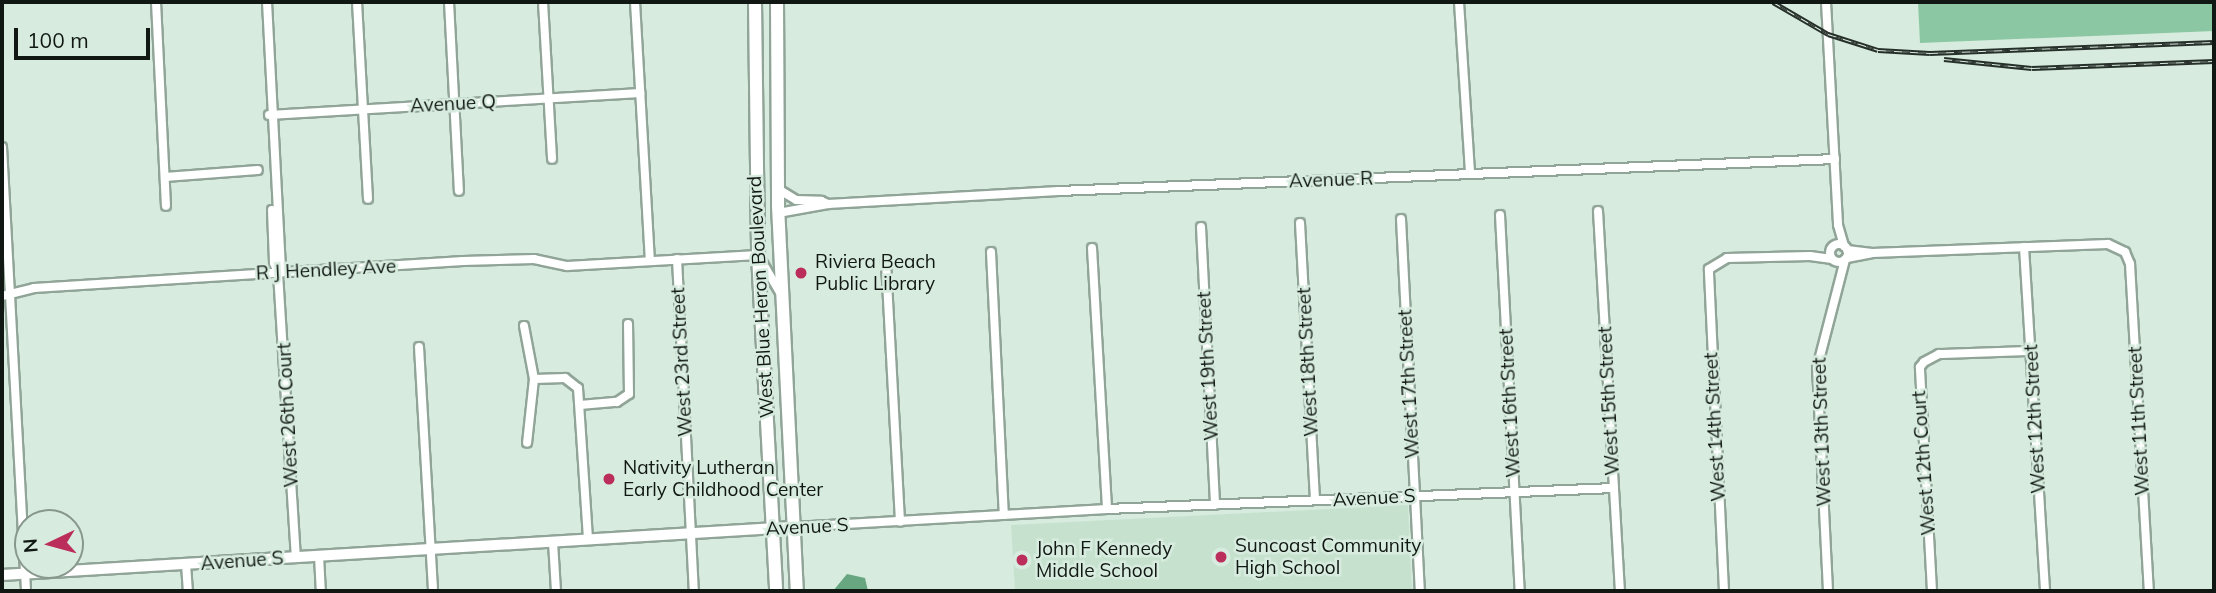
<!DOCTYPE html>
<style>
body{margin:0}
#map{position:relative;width:2216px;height:593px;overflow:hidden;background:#d7ecde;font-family:Mulish,sans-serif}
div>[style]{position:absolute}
.built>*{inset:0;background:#c6e2cf}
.green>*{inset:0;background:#8bc7a2}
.water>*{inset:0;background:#67a680}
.roads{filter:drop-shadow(2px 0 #90a497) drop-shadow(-2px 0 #90a497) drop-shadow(0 2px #90a497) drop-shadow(0 -2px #90a497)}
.minor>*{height:8px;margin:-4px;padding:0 4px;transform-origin:4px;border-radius:4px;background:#fff}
.minor>.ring{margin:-4px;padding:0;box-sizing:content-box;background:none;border:8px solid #fff;border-radius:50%}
.tertiary>*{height:10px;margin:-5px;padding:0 5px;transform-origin:5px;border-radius:5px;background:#fff}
.primary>*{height:12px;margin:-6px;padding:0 6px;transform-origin:6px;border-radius:6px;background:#fff}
.rail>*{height:5px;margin-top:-2.5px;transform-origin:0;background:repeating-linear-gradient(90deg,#d7ecde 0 8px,#272f2a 0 16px);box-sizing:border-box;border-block:2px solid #272f2a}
.dots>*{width:19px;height:19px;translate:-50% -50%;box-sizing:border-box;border:4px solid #d7ecde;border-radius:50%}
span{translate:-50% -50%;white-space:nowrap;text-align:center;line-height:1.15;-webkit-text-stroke:5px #d7ecde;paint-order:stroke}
.street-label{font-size:19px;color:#111814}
.poi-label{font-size:19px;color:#111814}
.left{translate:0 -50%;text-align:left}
.frame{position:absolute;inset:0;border:4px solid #111814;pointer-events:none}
.north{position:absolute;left:14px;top:509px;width:70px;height:70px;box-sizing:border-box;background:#d7ecde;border:2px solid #88978d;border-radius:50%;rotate:265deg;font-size:19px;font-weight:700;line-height:28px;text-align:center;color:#111814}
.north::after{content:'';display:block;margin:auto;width:24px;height:32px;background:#bb2d5b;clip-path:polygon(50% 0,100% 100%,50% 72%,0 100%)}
.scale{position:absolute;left:14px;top:28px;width:136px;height:32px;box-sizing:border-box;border:4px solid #111814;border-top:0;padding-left:9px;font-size:21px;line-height:24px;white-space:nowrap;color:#111814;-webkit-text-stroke:5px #d7ecde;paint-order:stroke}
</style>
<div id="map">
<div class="built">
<i style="clip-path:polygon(1408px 505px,1412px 591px,1015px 591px,1011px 525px)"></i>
</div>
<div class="green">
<i style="clip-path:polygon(1918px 2px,2214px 2px,2214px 31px,1920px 43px)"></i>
</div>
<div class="water">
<i style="clip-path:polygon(847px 574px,865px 578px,868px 591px,833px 591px)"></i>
</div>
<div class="roads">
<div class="minor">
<i style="left:156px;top:2px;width:204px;rotate:87.2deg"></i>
<i style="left:267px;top:2px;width:264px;rotate:87deg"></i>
<i style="left:281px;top:266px;width:8px;rotate:113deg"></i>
<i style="left:278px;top:273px;width:285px;rotate:86.4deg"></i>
<i style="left:357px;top:2px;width:197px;rotate:86.8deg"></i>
<i style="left:449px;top:2px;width:189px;rotate:87deg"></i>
<i style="left:543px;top:2px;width:157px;rotate:86.7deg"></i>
<i style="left:635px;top:2px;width:259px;rotate:86.7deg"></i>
<i style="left:1459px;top:2px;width:172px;rotate:86.3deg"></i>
<i style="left:1826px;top:2px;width:223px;rotate:86.9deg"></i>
<i style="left:1838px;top:225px;width:22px;rotate:74deg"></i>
<i style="left:269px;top:115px;width:372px;rotate:-3.4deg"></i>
<i style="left:2px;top:147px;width:445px;rotate:86.9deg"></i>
<i style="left:165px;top:177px;width:93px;rotate:-4.3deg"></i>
<i style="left:778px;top:189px;width:21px;rotate:31deg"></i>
<i style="left:796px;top:200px;width:25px;rotate:2deg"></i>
<i style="left:821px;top:201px;width:8px;rotate:23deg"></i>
<i style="left:272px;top:210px;width:53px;rotate:87.8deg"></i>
<i style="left:274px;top:263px;width:11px;rotate:68deg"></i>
<i style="left:1598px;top:211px;width:381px;rotate:86.7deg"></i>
<i style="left:778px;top:213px;width:51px;rotate:-10.2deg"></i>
<i style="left:828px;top:204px;width:231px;rotate:-3.2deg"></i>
<i style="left:1059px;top:191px;width:777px;rotate:-2.36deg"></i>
<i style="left:1500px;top:215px;width:377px;rotate:87deg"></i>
<i style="left:1401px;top:219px;width:372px;rotate:87.1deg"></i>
<i style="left:1300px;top:223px;width:277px;rotate:86.9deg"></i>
<i style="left:1201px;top:227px;width:278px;rotate:87.1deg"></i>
<i class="ring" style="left:1830px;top:244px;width:10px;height:10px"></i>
<i style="left:2024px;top:247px;width:345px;rotate:86.5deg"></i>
<i style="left:1092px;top:248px;width:261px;rotate:86.7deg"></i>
<i style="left:991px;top:252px;width:263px;rotate:87.2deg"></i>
<i style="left:1872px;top:253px;width:236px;rotate:-2.2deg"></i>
<i style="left:2108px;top:244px;width:19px;rotate:25deg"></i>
<i style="left:2125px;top:252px;width:13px;rotate:67deg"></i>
<i style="left:2130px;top:264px;width:328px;rotate:86.7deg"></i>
<i style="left:1847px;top:258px;width:25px;rotate:-11deg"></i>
<i style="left:1872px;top:253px;width:25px;rotate:-173deg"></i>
<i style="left:677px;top:259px;width:332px;rotate:87.1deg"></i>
<i style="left:886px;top:263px;width:259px;rotate:86.9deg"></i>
<i style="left:2px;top:296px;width:33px;rotate:-14deg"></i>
<i style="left:34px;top:288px;width:430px;rotate:-3.6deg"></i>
<i style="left:463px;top:261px;width:71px;rotate:-1.6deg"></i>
<i style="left:534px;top:259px;width:34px;rotate:12deg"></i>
<i style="left:567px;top:266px;width:191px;rotate:-3.3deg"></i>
<i style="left:758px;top:255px;width:42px;rotate:59.7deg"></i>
<i style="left:524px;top:326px;width:54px;rotate:79.3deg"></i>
<i style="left:534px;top:379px;width:64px;rotate:96.2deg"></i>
<i style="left:419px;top:347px;width:244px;rotate:86.7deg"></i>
<i style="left:534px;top:379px;width:31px;rotate:-2deg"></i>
<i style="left:565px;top:378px;width:16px;rotate:38deg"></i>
<i style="left:578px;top:388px;width:152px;rotate:86.2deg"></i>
<i style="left:580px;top:405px;width:37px;rotate:-5deg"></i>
<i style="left:617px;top:402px;width:14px;rotate:-34deg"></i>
<i style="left:629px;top:394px;width:70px;rotate:-90.8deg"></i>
<i style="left:793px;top:527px;width:315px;rotate:-3.3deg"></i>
<i style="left:1107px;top:509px;width:507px;rotate:-2.37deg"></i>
<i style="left:553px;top:542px;width:49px;rotate:86.5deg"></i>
<i style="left:319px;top:556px;width:35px;rotate:87deg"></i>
<i style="left:186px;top:564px;width:27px;rotate:86deg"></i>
<i style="left:1724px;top:591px;width:322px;rotate:-92.7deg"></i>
<i style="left:1709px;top:269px;width:21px;rotate:-31deg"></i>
<i style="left:1727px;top:258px;width:83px;rotate:-1.4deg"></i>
<i style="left:1810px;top:256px;width:22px;rotate:8deg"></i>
<i style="left:1828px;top:591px;width:223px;rotate:-92.8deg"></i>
<i style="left:1817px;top:368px;width:112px;rotate:-75.5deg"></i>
<i style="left:1932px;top:591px;width:224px;rotate:-93.1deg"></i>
<i style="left:1920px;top:367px;width:6px;rotate:-51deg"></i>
<i style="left:1924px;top:362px;width:17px;rotate:-28deg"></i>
<i style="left:1939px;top:354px;width:92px;rotate:-1.9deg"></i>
</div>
<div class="tertiary">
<i style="left:2px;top:575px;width:792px;rotate:-3.47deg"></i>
</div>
<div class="primary">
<i style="left:755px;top:2px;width:253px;rotate:89.3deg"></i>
<i style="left:758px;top:255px;width:336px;rotate:86.9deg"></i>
<i style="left:777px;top:2px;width:204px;rotate:89.7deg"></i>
<i style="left:778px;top:206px;width:385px;rotate:87.2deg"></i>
</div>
</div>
<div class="rail">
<i style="left:1773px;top:2px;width:64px;rotate:30.2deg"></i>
<i style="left:1828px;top:34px;width:52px;rotate:17.7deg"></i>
<i style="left:1878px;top:50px;width:52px;rotate:3.3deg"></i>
<i style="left:1930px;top:53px;width:284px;rotate:-2.2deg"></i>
<i style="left:1944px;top:59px;width:88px;rotate:5.8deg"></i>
<i style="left:2032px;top:68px;width:182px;rotate:-2.2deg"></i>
</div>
<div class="dots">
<i style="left:801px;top:273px;background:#bb2d5b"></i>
<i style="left:609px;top:479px;background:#bb2d5b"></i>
<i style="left:1221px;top:557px;background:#bb2d5b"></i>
<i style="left:1022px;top:560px;background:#bb2d5b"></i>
</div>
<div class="street-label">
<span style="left:453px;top:104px;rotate:-3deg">Avenue Q</span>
<span style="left:1331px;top:180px;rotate:-2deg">Avenue R</span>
<span style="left:326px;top:270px;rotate:-3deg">R J Hendley Ave</span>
<span style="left:761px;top:297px;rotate:-93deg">West Blue Heron Boulevard</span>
<span style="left:682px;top:362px;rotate:-93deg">West 23rd Street</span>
<span style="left:1308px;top:362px;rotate:-93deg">West 18th Street</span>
<span style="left:1208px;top:366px;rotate:-93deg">West 19th Street</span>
<span style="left:1409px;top:384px;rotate:-93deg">West 17th Street</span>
<span style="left:1609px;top:401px;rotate:-93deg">West 15th Street</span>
<span style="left:1510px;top:403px;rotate:-93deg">West 16th Street</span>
<span style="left:288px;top:415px;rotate:-93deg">West 26th Court</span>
<span style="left:2035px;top:419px;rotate:-93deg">West 12th Street</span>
<span style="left:2139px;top:421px;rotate:-93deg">West 11th Street</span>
<span style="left:1715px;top:427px;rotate:-93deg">West 14th Street</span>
<span style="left:1822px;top:432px;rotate:-92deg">West 13th Street</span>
<span style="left:1924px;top:463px;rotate:-94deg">West 12th Court</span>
<span style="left:1374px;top:498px;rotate:-3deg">Avenue S</span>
<span style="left:807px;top:527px;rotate:-3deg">Avenue S</span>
<span style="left:242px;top:561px;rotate:-4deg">Avenue S</span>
</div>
<div class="poi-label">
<span class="left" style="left:815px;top:273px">Riviera Beach<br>Public Library</span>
<span class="left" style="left:623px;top:479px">Nativity Lutheran<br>Early Childhood Center</span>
<span class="left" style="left:1235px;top:557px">Suncoast Community<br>High School</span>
<span class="left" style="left:1036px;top:560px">John F Kennedy<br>Middle School</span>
</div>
<div class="frame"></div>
<div class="north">N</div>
<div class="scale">100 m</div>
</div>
